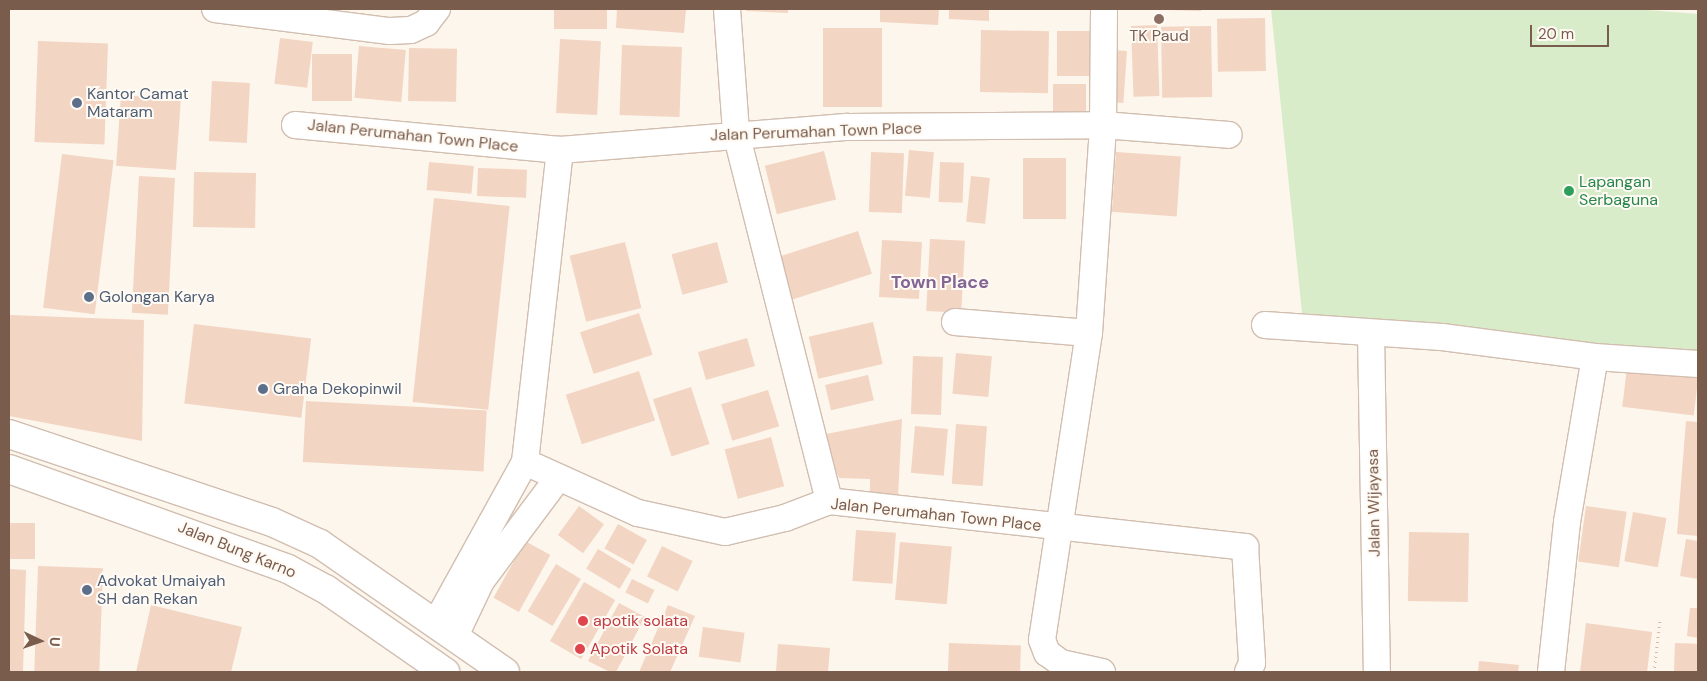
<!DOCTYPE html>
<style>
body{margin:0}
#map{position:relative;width:1707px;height:681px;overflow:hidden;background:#fdf6ec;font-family:"DM Sans",sans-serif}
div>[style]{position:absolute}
.green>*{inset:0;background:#d8ecc9}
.building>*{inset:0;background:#f3d5c3;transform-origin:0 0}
.path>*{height:3px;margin-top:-1.5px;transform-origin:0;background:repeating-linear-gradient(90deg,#d9b8a5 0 1px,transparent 0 5px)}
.roads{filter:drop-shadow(1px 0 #d1beb0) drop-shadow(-1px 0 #d1beb0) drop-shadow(0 1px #d1beb0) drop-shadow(0 -1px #d1beb0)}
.street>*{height:26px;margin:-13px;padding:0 13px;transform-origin:13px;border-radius:13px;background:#fff}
.secondary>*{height:28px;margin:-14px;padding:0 14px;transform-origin:14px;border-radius:14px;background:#fff}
.dots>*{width:14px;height:14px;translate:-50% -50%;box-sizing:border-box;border:2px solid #fffaf3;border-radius:50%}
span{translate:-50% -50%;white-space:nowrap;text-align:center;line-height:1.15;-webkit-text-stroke:4px #fffaf3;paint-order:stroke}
.education-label{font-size:16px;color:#785e54}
.service-label{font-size:16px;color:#4e5e75}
.left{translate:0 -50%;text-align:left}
.street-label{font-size:16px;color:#7a5c4d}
.leisure-label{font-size:16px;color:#27864d}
.health-label{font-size:16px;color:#be3a42}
.neighbourhood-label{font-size:18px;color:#846695;font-weight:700}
.frame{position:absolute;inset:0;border:10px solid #7a5c4d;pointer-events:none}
.north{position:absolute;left:15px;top:616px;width:50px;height:50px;-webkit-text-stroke:4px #fffaf3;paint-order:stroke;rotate:93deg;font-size:14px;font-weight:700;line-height:20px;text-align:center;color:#7a5c4d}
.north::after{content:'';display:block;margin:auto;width:18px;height:22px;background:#7a5c4d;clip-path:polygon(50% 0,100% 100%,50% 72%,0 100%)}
.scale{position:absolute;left:1530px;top:25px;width:79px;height:22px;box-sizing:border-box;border:2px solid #7a5c4d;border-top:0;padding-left:6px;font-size:15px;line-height:18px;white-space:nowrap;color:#7a5c4d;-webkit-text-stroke:4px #fffaf3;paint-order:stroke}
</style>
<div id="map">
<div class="green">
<i style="clip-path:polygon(1271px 9px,1635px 9px,1698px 14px,1698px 358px,1302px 313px)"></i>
</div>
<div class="building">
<i style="left:554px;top:9px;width:53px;height:20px"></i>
<i style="clip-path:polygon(617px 9px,686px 9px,684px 33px,616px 28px)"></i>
<i style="clip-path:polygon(746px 9px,788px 9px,788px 13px,746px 11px)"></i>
<i style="clip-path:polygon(880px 9px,939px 9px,938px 25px,880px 22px)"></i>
<i style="clip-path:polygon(949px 9px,989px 9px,989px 21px,949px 19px)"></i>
<i style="clip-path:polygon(1169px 9px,1201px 9px,1201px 11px,1169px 10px)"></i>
<i style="left:1265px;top:18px;width:53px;height:48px;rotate:89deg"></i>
<i style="left:1157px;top:25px;width:71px;height:26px;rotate:88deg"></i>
<i style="left:1211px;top:26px;width:71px;height:50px;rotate:89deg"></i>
<i style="left:823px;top:28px;width:59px;height:79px"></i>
<i style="left:981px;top:30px;width:68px;height:62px;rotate:1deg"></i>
<i style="left:1057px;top:31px;width:33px;height:45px"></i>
<i style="left:280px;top:38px;width:33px;height:46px;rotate:7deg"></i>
<i style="left:560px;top:39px;width:41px;height:74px;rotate:3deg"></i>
<i style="left:38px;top:41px;width:70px;height:101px;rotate:2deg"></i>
<i style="left:622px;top:45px;width:60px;height:70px;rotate:2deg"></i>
<i style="left:359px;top:46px;width:47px;height:52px;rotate:5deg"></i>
<i style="left:409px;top:48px;width:48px;height:53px;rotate:1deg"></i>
<i style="left:1112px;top:50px;width:15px;height:52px;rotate:4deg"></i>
<i style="left:312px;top:54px;width:40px;height:47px"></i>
<i style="left:212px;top:81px;width:38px;height:60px;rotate:3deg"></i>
<i style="left:1053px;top:84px;width:33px;height:30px"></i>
<i style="left:121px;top:95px;width:60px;height:71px;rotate:4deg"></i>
<i style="left:909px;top:150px;width:25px;height:46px;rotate:5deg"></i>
<i style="left:824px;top:151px;width:50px;height:61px;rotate:76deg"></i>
<i style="left:871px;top:152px;width:33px;height:60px;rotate:2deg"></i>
<i style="left:1116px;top:152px;width:65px;height:60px;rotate:4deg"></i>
<i style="left:62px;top:154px;width:52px;height:155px;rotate:7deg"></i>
<i style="left:1023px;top:158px;width:43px;height:61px"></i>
<i style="left:429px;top:162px;width:45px;height:28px;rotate:5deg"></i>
<i style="left:940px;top:162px;width:24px;height:40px;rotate:2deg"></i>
<i style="left:478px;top:168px;width:49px;height:28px;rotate:2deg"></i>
<i style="left:194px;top:172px;width:62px;height:55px;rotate:1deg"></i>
<i style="left:139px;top:176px;width:36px;height:137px;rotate:3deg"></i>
<i style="left:971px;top:176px;width:19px;height:46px;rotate:6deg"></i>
<i style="left:434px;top:198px;width:76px;height:205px;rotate:6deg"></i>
<i style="left:858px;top:231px;width:45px;height:85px;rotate:72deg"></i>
<i style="left:930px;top:239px;width:35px;height:72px;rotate:3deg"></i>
<i style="left:882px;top:240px;width:40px;height:57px;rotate:3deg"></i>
<i style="left:625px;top:242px;width:68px;height:57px;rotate:76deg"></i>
<i style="left:717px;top:242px;width:42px;height:47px;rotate:75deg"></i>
<i style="left:639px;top:313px;width:44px;height:62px;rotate:72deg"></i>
<i style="clip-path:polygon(9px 315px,144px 320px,142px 441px,9px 416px)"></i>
<i style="left:873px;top:322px;width:43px;height:66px;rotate:77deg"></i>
<i style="left:194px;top:324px;width:118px;height:80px;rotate:7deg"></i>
<i style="left:747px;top:338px;width:29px;height:51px;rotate:74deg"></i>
<i style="left:956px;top:353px;width:36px;height:41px;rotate:5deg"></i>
<i style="left:913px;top:356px;width:30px;height:58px;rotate:2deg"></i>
<i style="left:1627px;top:368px;width:72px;height:39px;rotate:7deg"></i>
<i style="left:639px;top:371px;width:52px;height:77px;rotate:72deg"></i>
<i style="left:868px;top:375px;width:26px;height:44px;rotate:77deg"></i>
<i style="left:691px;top:387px;width:60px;height:40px;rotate:72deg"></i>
<i style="left:768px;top:390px;width:38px;height:49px;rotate:73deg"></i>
<i style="left:306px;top:401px;width:181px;height:61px;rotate:3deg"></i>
<i style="clip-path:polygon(902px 419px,898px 497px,870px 493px,870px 479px,839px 478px,821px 435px)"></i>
<i style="clip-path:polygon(1686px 421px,1698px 422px,1698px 536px,1677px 534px)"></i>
<i style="left:956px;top:424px;width:31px;height:60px;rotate:4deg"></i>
<i style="left:915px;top:426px;width:33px;height:47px;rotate:5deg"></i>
<i style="left:771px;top:437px;width:51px;height:48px;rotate:75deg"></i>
<i style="left:579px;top:506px;width:31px;height:36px;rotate:36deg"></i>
<i style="left:1586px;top:506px;width:41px;height:56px;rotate:8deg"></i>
<i style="left:1633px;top:512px;width:34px;height:50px;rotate:10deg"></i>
<i style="left:9px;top:523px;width:26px;height:36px"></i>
<i style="left:618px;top:524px;width:33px;height:28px;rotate:29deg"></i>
<i style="left:856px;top:530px;width:40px;height:51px;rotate:4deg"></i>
<i style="left:1409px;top:532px;width:60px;height:69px;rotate:1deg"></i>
<i style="clip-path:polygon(1686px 539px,1698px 541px,1698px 579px,1680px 576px)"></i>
<i style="left:525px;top:541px;width:29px;height:65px;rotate:29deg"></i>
<i style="left:900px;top:542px;width:52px;height:58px;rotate:5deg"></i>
<i style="left:662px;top:546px;width:34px;height:34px;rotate:26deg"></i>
<i style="left:598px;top:549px;width:39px;height:23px;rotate:31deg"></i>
<i style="left:556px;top:564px;width:29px;height:55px;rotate:31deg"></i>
<i style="left:38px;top:566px;width:65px;height:106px;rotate:2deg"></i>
<i style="clip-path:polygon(9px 569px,26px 570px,23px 672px,9px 672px)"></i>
<i style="left:632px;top:579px;width:25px;height:15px;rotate:26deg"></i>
<i style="left:584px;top:582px;width:36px;height:68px;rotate:30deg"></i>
<i style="clip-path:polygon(619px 603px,645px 617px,616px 672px,610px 672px,588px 661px)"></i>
<i style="clip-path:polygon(151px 605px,242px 627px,231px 672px,136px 672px)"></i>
<i style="clip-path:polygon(668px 605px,695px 616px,670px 672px,639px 672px)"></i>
<i style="clip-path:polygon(1690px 608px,1698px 608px,1698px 638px,1687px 636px)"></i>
<i style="clip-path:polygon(1586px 623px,1652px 632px,1647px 672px,1580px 672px)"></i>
<i style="left:703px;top:627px;width:42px;height:30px;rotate:8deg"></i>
<i style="left:949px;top:643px;width:72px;height:29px;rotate:2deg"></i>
<i style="left:1675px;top:643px;width:23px;height:29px;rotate:2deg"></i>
<i style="clip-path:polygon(778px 644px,830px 648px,828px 672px,776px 672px)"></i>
<i style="clip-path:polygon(1479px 661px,1519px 665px,1518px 672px,1478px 672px)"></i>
</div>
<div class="path">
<i style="left:1654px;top:672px;width:53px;rotate:-83.5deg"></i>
</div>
<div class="roads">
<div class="street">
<i style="left:215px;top:9px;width:176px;rotate:7.2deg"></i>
<i style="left:390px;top:31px;width:21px;rotate:-3deg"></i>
<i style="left:411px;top:30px;width:17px;rotate:-25deg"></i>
<i style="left:426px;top:23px;width:18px;rotate:-52deg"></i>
<i style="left:727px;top:9px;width:124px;rotate:85.8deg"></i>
<i style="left:736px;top:133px;width:380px;rotate:75.8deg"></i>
<i style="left:295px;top:125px;width:266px;rotate:5.4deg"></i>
<i style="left:560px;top:150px;width:289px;rotate:-4.6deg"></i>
<i style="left:848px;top:127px;width:255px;rotate:-0.4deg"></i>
<i style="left:1103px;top:125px;width:126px;rotate:4.5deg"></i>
<i style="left:955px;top:322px;width:134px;rotate:4.7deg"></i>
<i style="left:1265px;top:325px;width:177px;rotate:3.9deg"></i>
<i style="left:1442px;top:337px;width:154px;rotate:7.4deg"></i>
<i style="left:1595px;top:357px;width:103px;rotate:3.9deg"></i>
<i style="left:1371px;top:333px;width:339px;rotate:89deg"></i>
<i style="left:525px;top:462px;width:124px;rotate:24.3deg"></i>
<i style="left:638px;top:513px;width:89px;rotate:12.3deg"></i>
<i style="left:725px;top:532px;width:62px;rotate:-13.1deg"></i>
<i style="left:785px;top:518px;width:47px;rotate:-21.1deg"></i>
<i style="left:829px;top:501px;width:419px;rotate:6.3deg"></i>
<i style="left:1245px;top:547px;width:116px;rotate:86.5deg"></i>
<i style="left:1252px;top:663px;width:10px;rotate:114deg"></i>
<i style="left:436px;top:623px;width:184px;rotate:-61.1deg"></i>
<i style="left:525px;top:462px;width:314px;rotate:-83.6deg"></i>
<i style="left:455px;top:636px;width:61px;rotate:-64.7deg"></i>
<i style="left:481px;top:581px;width:129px;rotate:-53.2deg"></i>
<i style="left:1102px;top:672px;width:42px;rotate:-167.6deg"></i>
<i style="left:1061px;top:663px;width:17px;rotate:-144deg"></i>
<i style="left:1047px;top:653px;width:14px;rotate:-111deg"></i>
<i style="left:1042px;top:640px;width:311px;rotate:-81.3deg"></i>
<i style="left:1089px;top:333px;width:208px;rotate:-86.1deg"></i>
<i style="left:1103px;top:125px;width:116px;rotate:-89.5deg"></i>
<i style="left:1551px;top:672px;width:151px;rotate:-83.9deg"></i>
<i style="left:1567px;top:522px;width:167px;rotate:-80.4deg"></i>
</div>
<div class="secondary">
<i style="left:9px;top:434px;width:277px;rotate:18.5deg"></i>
<i style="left:272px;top:522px;width:53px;rotate:24.6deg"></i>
<i style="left:320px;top:544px;width:225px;rotate:34.7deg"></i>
<i style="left:9px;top:469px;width:296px;rotate:19.7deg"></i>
<i style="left:288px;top:569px;width:44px;rotate:28.3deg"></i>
<i style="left:327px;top:590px;width:144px;rotate:34.8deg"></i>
</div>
</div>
<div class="dots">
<i style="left:1159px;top:19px;background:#8d6e63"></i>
<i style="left:77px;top:103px;background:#5c6f8a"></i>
<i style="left:1569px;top:191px;background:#2e9e5b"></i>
<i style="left:89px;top:297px;background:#5c6f8a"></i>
<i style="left:263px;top:389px;background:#5c6f8a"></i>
<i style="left:87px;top:590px;background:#5c6f8a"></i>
<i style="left:583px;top:621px;background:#e0444e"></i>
<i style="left:580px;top:649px;background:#e0444e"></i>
</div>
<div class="education-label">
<span style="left:1159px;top:36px">TK Paud</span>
</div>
<div class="service-label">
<span class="left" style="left:87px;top:103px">Kantor Camat<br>Mataram</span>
<span class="left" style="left:99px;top:297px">Golongan Karya</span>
<span class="left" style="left:273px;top:389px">Graha Dekopinwil</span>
<span class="left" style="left:97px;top:590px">Advokat Umaiyah<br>SH dan Rekan</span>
</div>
<div class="street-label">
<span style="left:816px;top:132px;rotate:-2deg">Jalan Perumahan Town Place</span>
<span style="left:413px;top:136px;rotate:6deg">Jalan Perumahan Town Place</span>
<span style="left:1374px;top:503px;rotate:-91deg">Jalan Wijayasa</span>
<span style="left:936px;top:515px;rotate:6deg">Jalan Perumahan Town Place</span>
<span style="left:237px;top:550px;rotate:22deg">Jalan Bung Karno</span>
</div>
<div class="leisure-label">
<span class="left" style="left:1579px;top:191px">Lapangan<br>Serbaguna</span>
</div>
<div class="health-label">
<span class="left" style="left:593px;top:621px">apotik solata</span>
<span class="left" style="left:590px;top:649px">Apotik Solata</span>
</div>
<div class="neighbourhood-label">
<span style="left:940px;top:282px">Town Place</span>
</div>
<div class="frame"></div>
<div class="north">U</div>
<div class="scale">20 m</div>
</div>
